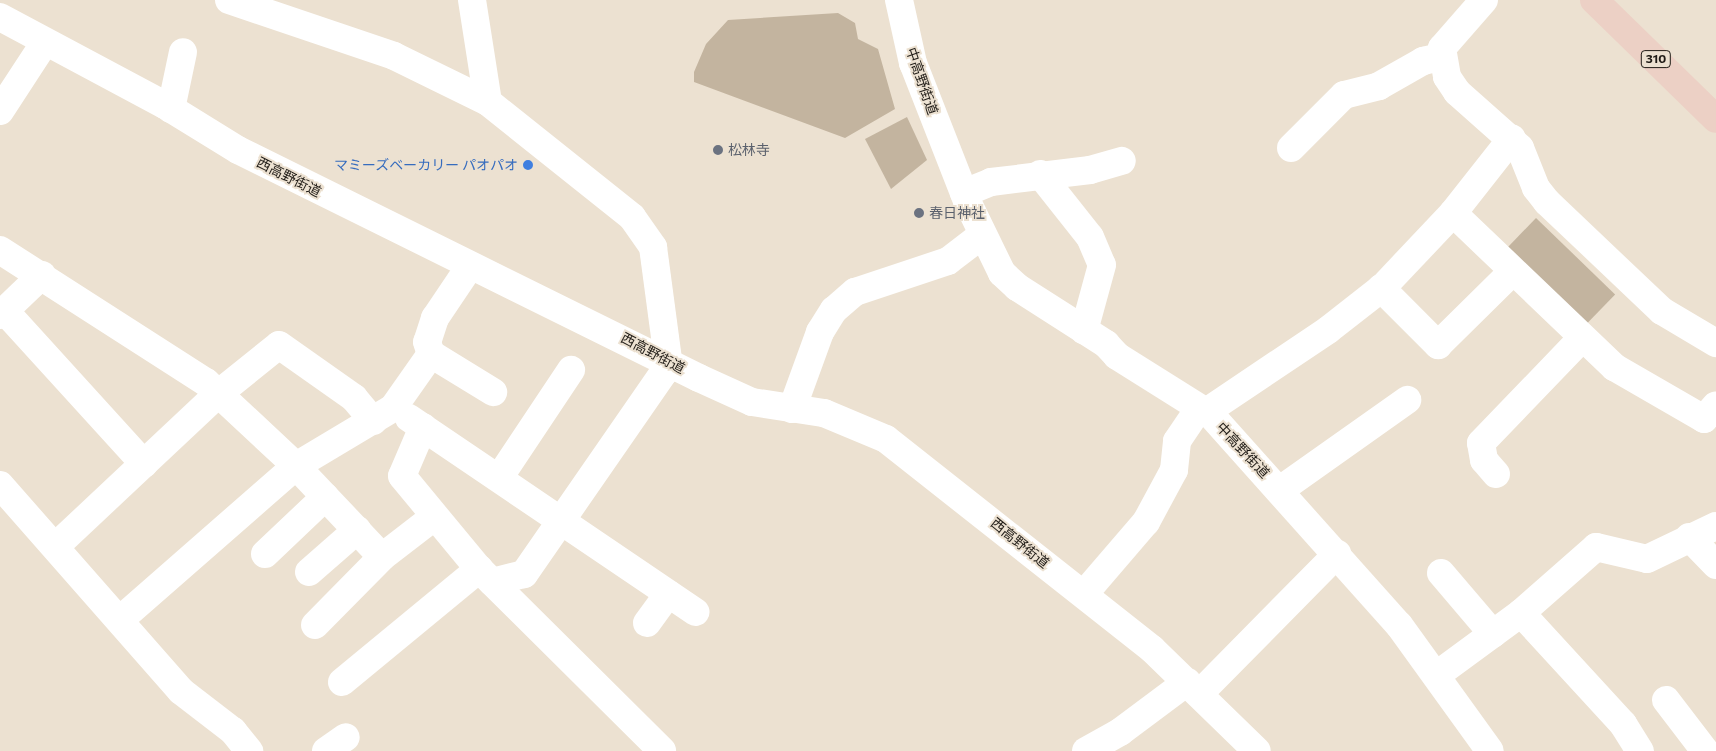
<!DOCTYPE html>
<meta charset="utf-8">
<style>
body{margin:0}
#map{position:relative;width:1716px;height:751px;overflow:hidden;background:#ece1d1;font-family:Commissioner,"Noto Sans JP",sans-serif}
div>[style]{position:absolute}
.green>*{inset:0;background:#c3b49f;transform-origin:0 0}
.minor>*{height:28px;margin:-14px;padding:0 14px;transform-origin:14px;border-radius:14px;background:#fff}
.highway>*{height:28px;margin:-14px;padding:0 14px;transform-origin:14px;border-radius:14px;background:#ecd0c5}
.dots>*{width:14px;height:14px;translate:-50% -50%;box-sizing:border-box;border:2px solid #ece1d1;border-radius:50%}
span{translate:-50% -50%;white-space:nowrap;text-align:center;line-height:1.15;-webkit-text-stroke:4px #ece1d1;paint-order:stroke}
.shield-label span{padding:1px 4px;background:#ece1d1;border:1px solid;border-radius:4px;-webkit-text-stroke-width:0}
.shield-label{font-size:12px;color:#201c17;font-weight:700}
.street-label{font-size:14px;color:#201c17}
.worship-label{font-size:14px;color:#5b616d}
.left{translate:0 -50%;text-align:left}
.shop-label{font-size:14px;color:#366cbe}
.right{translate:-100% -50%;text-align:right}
</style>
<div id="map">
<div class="green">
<i style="clip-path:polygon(838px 13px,855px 23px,858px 39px,878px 49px,895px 109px,845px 138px,694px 82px,694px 72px,706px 44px,728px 20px)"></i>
<i style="clip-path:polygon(907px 117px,927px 160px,891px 189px,865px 139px)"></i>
<i style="left:1536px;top:218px;width:110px;height:51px;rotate:44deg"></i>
</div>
<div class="minor">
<i style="left:229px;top:0;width:174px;rotate:18.7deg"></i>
<i style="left:394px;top:56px;width:105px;rotate:26.1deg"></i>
<i style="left:488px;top:102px;width:184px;rotate:38.6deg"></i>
<i style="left:632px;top:217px;width:37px;rotate:55deg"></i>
<i style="left:653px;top:247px;width:113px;rotate:82.4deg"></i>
<i style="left:668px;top:359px;width:14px;rotate:107deg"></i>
<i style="left:664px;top:372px;width:246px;rotate:124.7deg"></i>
<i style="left:524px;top:574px;width:33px;rotate:166deg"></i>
<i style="left:472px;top:0;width:103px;rotate:81.1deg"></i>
<i style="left:899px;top:0;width:65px;rotate:77.5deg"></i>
<i style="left:913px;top:63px;width:148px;rotate:68.6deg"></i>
<i style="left:967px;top:201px;width:80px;rotate:64.1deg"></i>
<i style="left:1002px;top:273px;width:21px;rotate:43deg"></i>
<i style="left:1017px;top:287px;width:106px;rotate:32.6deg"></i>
<i style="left:1106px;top:344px;width:16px;rotate:47deg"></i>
<i style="left:1117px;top:356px;width:111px;rotate:32.1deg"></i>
<i style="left:1211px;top:415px;width:282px;rotate:48.2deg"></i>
<i style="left:1399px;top:625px;width:155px;rotate:54.2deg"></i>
<i style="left:1484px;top:0;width:64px;rotate:131.2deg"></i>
<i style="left:1442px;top:48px;width:29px;rotate:80deg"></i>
<i style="left:1447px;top:77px;width:18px;rotate:56deg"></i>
<i style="left:1457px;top:92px;width:84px;rotate:41.6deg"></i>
<i style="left:1520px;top:148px;width:43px;rotate:68.2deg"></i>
<i style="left:1536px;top:188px;width:18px;rotate:52deg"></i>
<i style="left:1547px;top:202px;width:158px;rotate:43.5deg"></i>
<i style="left:1662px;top:311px;width:63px;rotate:30.7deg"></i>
<i style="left:0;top:17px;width:187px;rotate:28.1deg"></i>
<i style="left:165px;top:105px;width:86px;rotate:31.7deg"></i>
<i style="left:238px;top:150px;width:514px;rotate:26.32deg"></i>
<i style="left:699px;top:378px;width:58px;rotate:24.4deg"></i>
<i style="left:752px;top:402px;width:73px;rotate:8.7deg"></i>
<i style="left:824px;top:413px;width:67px;rotate:22.8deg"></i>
<i style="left:886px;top:439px;width:339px;rotate:38.3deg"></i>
<i style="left:1152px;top:649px;width:146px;rotate:44.2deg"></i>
<i style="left:171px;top:109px;width:58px;rotate:-78.1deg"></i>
<i style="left:0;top:111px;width:82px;rotate:-56.9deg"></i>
<i style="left:1291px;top:148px;width:75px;rotate:-45deg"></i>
<i style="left:1344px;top:95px;width:36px;rotate:-14deg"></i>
<i style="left:1379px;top:86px;width:51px;rotate:-29.6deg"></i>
<i style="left:1423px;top:61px;width:18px;rotate:-13deg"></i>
<i style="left:1040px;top:174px;width:80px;rotate:51.6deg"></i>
<i style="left:1090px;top:237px;width:30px;rotate:67deg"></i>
<i style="left:1102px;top:265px;width:68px;rotate:105.3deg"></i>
<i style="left:964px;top:193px;width:29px;rotate:-22deg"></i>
<i style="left:991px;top:182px;width:100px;rotate:-6.9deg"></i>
<i style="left:1090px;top:170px;width:33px;rotate:-16deg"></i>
<i style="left:1453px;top:213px;width:223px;rotate:43.7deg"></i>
<i style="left:1614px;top:367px;width:104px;rotate:30deg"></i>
<i style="left:1704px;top:419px;width:18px;rotate:-49deg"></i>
<i style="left:0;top:250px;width:245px;rotate:32.7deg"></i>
<i style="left:206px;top:382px;width:123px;rotate:43deg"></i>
<i style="left:296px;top:466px;width:125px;rotate:46.6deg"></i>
<i style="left:470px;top:266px;width:63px;rotate:123.9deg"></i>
<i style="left:435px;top:318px;width:25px;rotate:108deg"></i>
<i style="left:427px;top:342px;width:13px;rotate:72deg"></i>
<i style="left:431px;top:354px;width:73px;rotate:31.5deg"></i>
<i style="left:1381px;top:288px;width:81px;rotate:45deg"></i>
<i style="left:1438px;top:345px;width:105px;rotate:-44.6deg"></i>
<i style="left:4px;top:310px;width:208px;rotate:47.7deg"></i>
<i style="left:0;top:315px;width:58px;rotate:-43.6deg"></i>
<i style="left:792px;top:409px;width:82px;rotate:-70deg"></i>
<i style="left:820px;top:332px;width:26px;rotate:-58deg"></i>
<i style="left:834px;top:310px;width:28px;rotate:-41deg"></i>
<i style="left:855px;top:292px;width:98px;rotate:-18.4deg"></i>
<i style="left:948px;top:261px;width:43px;rotate:-37.4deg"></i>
<i style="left:409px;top:418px;width:346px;rotate:34.1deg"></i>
<i style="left:423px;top:427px;width:53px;rotate:113.2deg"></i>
<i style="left:402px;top:476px;width:121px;rotate:50.4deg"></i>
<i style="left:479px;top:569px;width:258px;rotate:44.8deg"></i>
<i style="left:1496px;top:474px;width:18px;rotate:-131deg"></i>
<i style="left:1484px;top:460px;width:17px;rotate:-100deg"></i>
<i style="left:1481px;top:443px;width:146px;rotate:-46.1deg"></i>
<i style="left:499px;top:478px;width:130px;rotate:-56.3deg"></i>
<i style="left:0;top:485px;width:274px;rotate:48.7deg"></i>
<i style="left:181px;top:691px;width:66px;rotate:37.6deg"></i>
<i style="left:233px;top:731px;width:26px;rotate:51deg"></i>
<i style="left:1280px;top:490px;width:156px;rotate:-35.3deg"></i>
<i style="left:1689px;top:537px;width:39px;rotate:46deg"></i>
<i style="left:56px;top:546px;width:222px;rotate:-43.2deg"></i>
<i style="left:218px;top:394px;width:78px;rotate:-38.8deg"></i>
<i style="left:279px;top:345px;width:92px;rotate:35.2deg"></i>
<i style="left:354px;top:398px;width:30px;rotate:50deg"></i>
<i style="left:265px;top:554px;width:83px;rotate:-43.5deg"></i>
<i style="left:309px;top:572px;width:64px;rotate:-41.2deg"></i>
<i style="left:1441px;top:573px;width:80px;rotate:49.6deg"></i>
<i style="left:1084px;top:594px;width:95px;rotate:-49.3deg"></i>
<i style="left:1146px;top:522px;width:59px;rotate:-61.7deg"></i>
<i style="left:1174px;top:470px;width:29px;rotate:-84deg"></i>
<i style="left:1177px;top:441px;width:32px;rotate:-56deg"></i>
<i style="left:1195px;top:414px;width:11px;rotate:-10deg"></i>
<i style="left:1206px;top:412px;width:147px;rotate:-33.9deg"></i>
<i style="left:1328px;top:330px;width:70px;rotate:-38deg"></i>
<i style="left:1383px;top:287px;width:102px;rotate:-46.6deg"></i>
<i style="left:1453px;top:213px;width:95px;rotate:-51.8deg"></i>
<i style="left:1521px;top:613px;width:151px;rotate:47.4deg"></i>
<i style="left:1623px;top:724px;width:32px;rotate:58deg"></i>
<i style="left:121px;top:619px;width:232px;rotate:-41.2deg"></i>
<i style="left:296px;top:466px;width:113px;rotate:-30.9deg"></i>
<i style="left:393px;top:408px;width:66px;rotate:-54.9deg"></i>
<i style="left:647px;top:623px;width:36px;rotate:-54deg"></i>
<i style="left:315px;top:625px;width:95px;rotate:-45.4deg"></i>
<i style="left:382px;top:557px;width:66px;rotate:-37.6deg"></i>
<i style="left:1438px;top:674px;width:103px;rotate:-36.3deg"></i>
<i style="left:1521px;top:613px;width:100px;rotate:-41.3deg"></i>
<i style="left:1596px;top:547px;width:52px;rotate:13.2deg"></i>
<i style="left:1647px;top:559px;width:76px;rotate:-25.6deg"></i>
<i style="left:342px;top:682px;width:178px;rotate:-39.5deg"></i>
<i style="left:1199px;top:694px;width:197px;rotate:-45.4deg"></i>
<i style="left:1666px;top:700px;width:64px;rotate:52.6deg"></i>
<i style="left:326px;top:751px;width:24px;rotate:-35deg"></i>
<i style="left:1086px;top:751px;width:39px;rotate:-29deg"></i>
<i style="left:1120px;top:732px;width:84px;rotate:-36.7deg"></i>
</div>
<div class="highway">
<i style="left:1594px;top:0;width:170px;rotate:44.3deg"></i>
</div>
<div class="dots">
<i style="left:718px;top:150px;background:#6b7280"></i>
<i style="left:528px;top:165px;background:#3f7fe0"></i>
<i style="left:919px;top:213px;background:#6b7280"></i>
</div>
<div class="shield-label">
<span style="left:1656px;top:59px">310</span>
</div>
<div class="street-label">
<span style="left:922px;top:81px;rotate:71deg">中高野街道</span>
<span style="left:289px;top:177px;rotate:27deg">西高野街道</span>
<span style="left:653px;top:353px;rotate:28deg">西高野街道</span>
<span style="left:1243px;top:450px;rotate:47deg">中高野街道</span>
<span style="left:1020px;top:543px;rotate:39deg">西高野街道</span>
</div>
<div class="worship-label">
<span class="left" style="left:728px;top:150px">松林寺</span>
<span class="left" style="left:929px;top:213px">春日神社</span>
</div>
<div class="shop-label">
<span class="right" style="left:518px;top:165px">マミーズベーカリー パオパオ</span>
</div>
</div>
